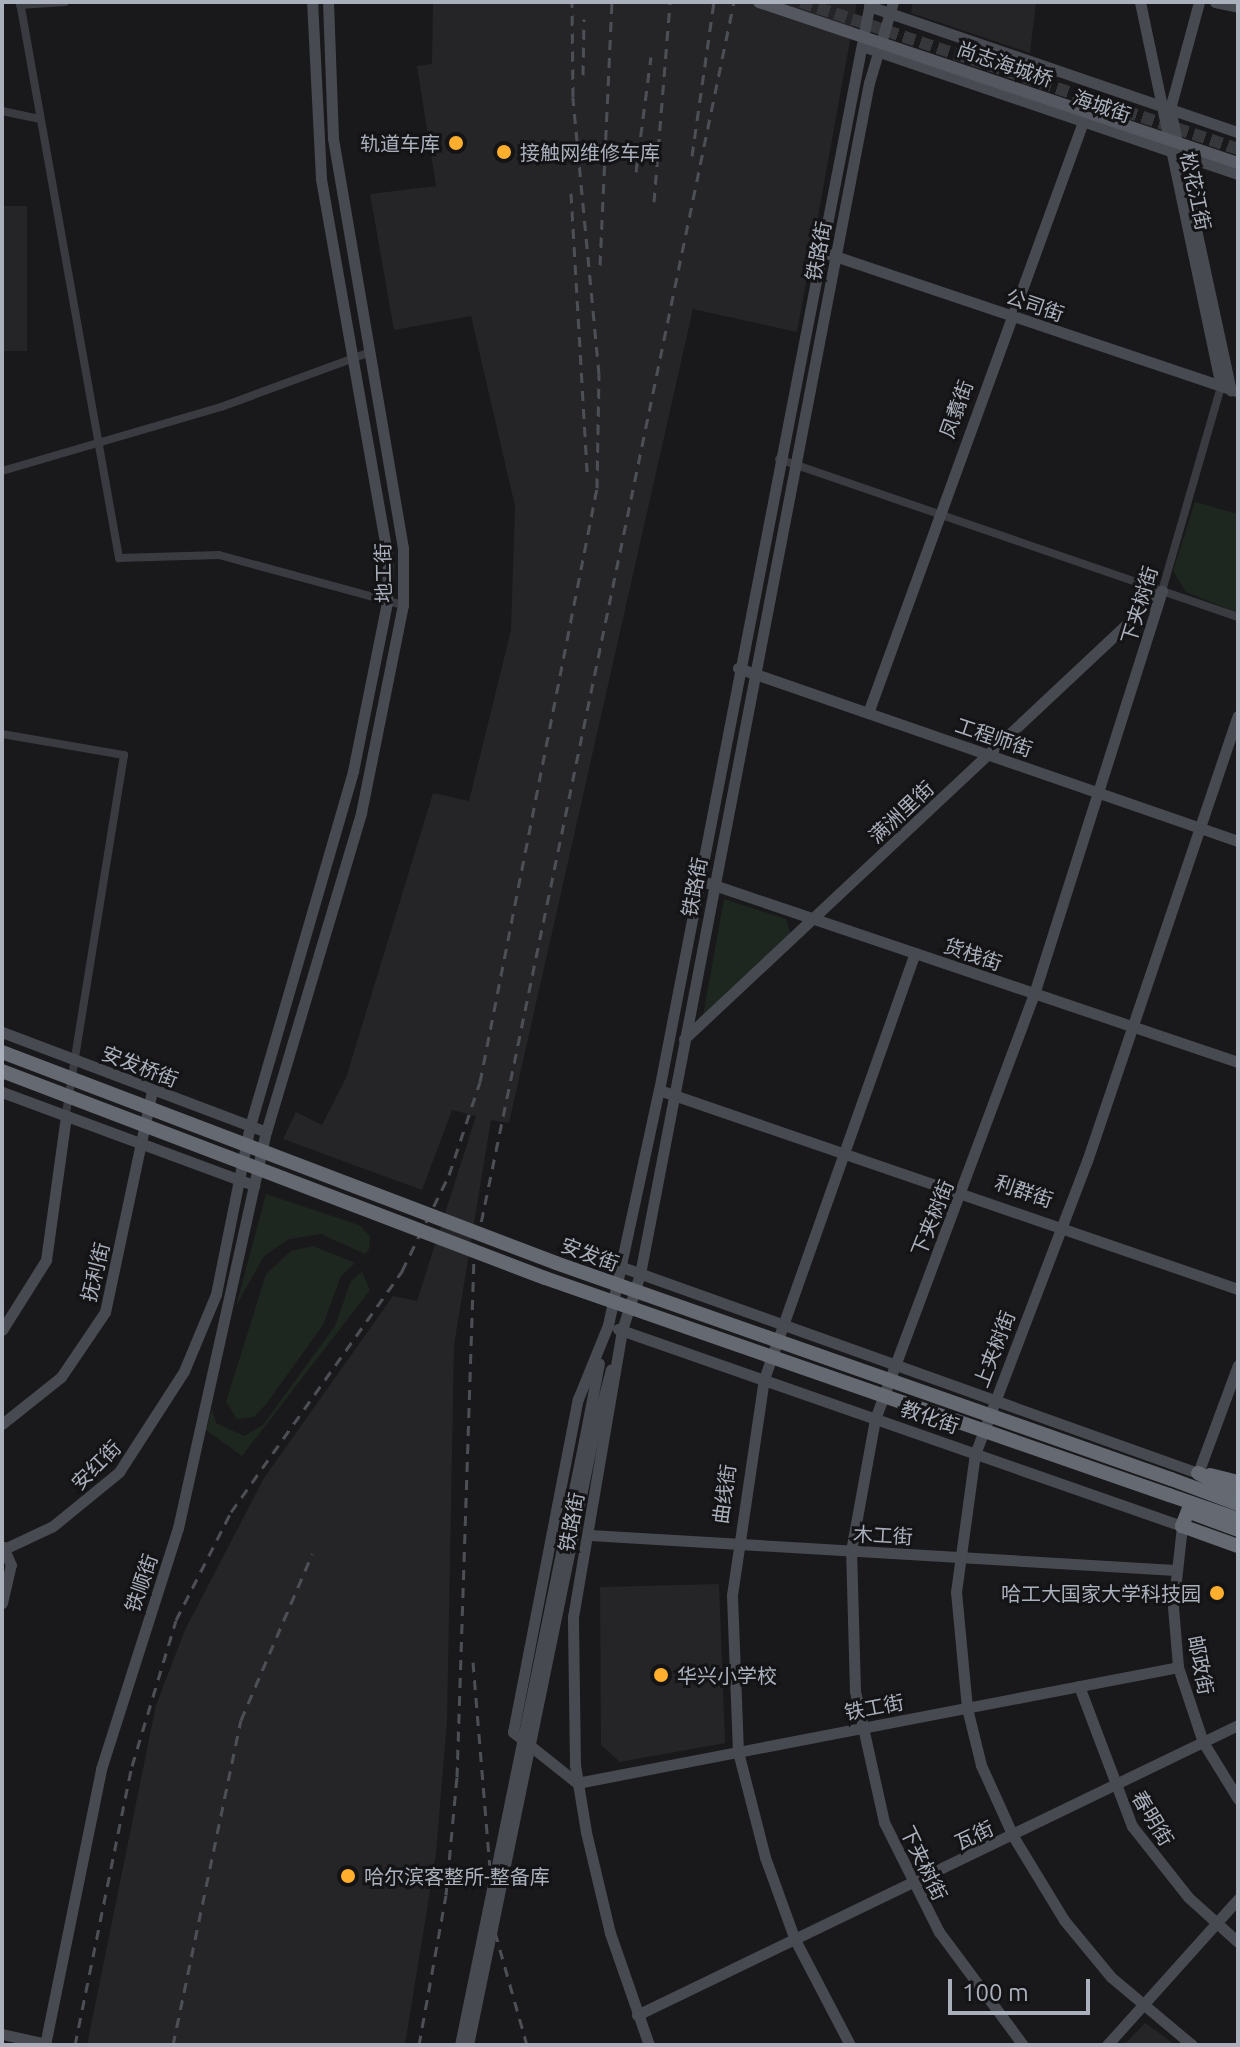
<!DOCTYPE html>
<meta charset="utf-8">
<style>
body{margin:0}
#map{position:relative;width:1240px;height:2047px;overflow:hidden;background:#19191b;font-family:Ubuntu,"Noto Sans SC",sans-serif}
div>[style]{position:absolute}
.built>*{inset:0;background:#252528;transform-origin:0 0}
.green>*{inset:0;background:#1e271f}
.primary-tunnel>*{height:12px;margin-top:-6px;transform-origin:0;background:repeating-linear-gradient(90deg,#36373b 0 12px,transparent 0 18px)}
.street>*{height:8px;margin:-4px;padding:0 4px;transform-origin:4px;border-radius:4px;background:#393b41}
.secondary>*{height:11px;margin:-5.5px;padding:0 5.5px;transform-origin:5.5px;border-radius:5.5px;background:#474a51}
.highway>*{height:14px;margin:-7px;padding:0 7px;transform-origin:7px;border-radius:7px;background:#656972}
.rail>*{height:3px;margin-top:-1.5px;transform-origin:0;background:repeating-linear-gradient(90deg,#4c4f56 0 10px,transparent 0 18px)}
.secondary-bridge>*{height:11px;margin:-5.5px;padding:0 5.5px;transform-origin:5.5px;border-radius:5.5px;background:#474a51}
.primary-bridge>*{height:12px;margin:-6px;padding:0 6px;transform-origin:6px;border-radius:6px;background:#555860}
.highway-bridge>*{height:14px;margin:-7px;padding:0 7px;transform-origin:7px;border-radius:7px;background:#656972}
.dots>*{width:22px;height:22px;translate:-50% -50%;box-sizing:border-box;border:4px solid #141416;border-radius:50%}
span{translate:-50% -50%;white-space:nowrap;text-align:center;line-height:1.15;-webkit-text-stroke:6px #141416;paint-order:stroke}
.street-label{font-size:20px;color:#aab0bc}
.poi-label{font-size:20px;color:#aab0bc}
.right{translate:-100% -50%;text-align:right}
.left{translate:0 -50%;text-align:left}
.frame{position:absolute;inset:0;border:4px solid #aab0bc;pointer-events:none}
.scale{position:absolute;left:948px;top:1979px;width:142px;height:36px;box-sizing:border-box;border:4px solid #aab0bc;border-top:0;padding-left:10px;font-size:24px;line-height:28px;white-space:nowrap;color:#aab0bc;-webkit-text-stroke:6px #141416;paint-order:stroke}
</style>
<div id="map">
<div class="built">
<i style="clip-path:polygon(433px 2px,857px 2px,797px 332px,693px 309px,509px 1123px,491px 1120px,454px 1345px,447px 1721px,436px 1854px,405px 2045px,87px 2045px,156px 1705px,185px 1630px,264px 1478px,393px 1296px,417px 1301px,476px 1116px,452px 1110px,422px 1190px,283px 1139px,296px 1112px,322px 1125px,346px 1078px,433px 793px,469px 801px,511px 630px,515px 506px,471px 316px,394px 330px,370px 194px,436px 186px,417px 66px,432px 64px)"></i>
<i style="clip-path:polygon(912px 2px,1036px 2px,1030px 53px,911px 13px)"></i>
<i style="left:2px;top:206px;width:25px;height:145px"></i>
<i style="clip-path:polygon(719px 1584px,725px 1743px,620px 1762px,601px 1745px,600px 1587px)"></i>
<i style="clip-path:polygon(1145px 2023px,1162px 2035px,1175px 2045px,1124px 2045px)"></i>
</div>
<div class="green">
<i style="clip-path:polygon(1195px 502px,1238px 514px,1238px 613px,1186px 592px,1173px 571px)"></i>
<i style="clip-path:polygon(724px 899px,786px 919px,791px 936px,703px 1016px)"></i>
<i style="clip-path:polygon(266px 1194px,359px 1225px,370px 1236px,369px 1249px,365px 1254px,321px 1234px,289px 1239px,264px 1256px,236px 1306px)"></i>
<i style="clip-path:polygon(313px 1246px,355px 1263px,341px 1276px,323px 1325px,267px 1403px,254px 1417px,237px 1419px,226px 1402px,266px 1274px,291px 1251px)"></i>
<i style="clip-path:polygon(362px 1272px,370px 1290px,242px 1456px,206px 1430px,212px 1409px,216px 1423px,244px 1436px,263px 1425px,335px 1326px,351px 1281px)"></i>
</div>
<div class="primary-tunnel">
<i style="left:801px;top:2px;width:461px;rotate:18.6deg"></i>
</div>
<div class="street">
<i style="left:20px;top:2px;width:565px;rotate:79.9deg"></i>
<i style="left:119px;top:558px;width:100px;rotate:-1.7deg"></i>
<i style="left:219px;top:555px;width:191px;rotate:15.2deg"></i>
<i style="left:20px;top:5px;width:45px;rotate:-3.8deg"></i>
<i style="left:2px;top:111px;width:38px;rotate:12deg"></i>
<i style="left:779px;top:459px;width:485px;rotate:19deg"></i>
<i style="left:2px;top:471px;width:228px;rotate:-16.3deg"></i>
<i style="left:221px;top:407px;width:157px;rotate:-20.2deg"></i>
<i style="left:1162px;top:591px;width:213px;rotate:-73.9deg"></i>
<i style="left:2px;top:734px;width:124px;rotate:9.8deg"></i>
<i style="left:124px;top:755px;width:365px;rotate:99.2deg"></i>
</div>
<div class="secondary">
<i style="left:1140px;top:2px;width:392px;rotate:78.1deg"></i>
<i style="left:1199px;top:2px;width:111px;rotate:105.2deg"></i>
<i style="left:1170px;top:109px;width:288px;rotate:77.8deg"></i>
<i style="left:1215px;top:2px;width:24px;rotate:12deg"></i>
<i style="left:869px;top:6px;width:390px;rotate:18.9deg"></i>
<i style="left:862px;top:46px;width:397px;rotate:18.8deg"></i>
<i style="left:829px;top:254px;width:432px;rotate:18.6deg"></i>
<i style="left:738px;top:668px;width:529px;rotate:19.09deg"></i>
<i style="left:868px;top:713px;width:632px;rotate:-70.02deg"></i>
<i style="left:696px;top:879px;width:572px;rotate:18.66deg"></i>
<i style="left:2px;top:1032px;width:282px;rotate:20.7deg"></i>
<i style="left:684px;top:1039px;width:655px;rotate:-43.14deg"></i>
<i style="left:659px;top:1090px;width:612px;rotate:18.97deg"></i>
<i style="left:2px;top:1092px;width:269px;rotate:20.3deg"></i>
<i style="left:622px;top:1267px;width:612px;rotate:19.68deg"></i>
<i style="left:1198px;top:1473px;width:115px;rotate:-69.7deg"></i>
<i style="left:618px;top:1329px;width:597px;rotate:19.25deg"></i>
<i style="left:1182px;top:1526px;width:81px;rotate:96.3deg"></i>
<i style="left:1173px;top:1607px;width:60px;rotate:85.2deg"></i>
<i style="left:1178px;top:1667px;width:79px;rotate:71.6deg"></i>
<i style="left:1203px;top:1742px;width:67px;rotate:58.4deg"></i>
<i style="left:2px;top:1330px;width:83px;rotate:-57.8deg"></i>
<i style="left:46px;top:1260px;width:146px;rotate:-82.1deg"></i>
<i style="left:2px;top:1424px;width:75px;rotate:-38.5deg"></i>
<i style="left:61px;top:1377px;width:78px;rotate:-55.9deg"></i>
<i style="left:105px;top:1312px;width:226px;rotate:-78deg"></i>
<i style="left:584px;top:1441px;width:79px;rotate:-79.1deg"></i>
<i style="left:592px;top:1442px;width:75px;rotate:-75.4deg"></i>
<i style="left:590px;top:1535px;width:586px;rotate:3.42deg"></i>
<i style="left:2px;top:1550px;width:56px;rotate:-25.2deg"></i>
<i style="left:53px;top:1526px;width:85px;rotate:-39.3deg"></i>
<i style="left:119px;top:1472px;width:120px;rotate:-57.2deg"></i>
<i style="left:184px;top:1371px;width:83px;rotate:-67.4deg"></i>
<i style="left:216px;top:1294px;width:171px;rotate:-78.6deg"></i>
<i style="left:250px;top:1126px;width:370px;rotate:-73.8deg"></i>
<i style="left:353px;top:771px;width:171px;rotate:-78.6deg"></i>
<i style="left:387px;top:603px;width:44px;rotate:-88.7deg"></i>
<i style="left:388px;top:559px;width:387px;rotate:-100deg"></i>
<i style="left:321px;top:178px;width:176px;rotate:-92.9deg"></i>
<i style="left:2px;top:1603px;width:39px;rotate:-77deg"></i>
<i style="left:11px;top:1565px;width:20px;rotate:-114deg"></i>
<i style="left:1079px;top:1686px;width:150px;rotate:69.3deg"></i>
<i style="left:1132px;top:1826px;width:90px;rotate:51.7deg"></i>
<i style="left:1188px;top:1897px;width:67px;rotate:42deg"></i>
<i style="left:577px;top:1783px;width:82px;rotate:-141.4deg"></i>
<i style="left:513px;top:1732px;width:339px;rotate:-79deg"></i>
<i style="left:578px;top:1399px;width:80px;rotate:-67.9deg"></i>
<i style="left:608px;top:1325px;width:240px;rotate:-77.8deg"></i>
<i style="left:659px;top:1090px;width:1108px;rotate:-79.02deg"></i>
<i style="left:577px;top:1783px;width:612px;rotate:-10.92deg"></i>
<i style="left:637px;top:2015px;width:667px;rotate:-25.76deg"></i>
<i style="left:2px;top:2034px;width:45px;rotate:12.8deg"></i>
<i style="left:45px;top:2045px;width:282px;rotate:-78.5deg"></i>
<i style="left:101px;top:1769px;width:253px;rotate:-72.3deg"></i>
<i style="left:178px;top:1528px;width:406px;rotate:-77.5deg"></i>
<i style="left:266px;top:1132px;width:333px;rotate:-73.4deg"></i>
<i style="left:361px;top:813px;width:212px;rotate:-78.6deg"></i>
<i style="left:403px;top:605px;width:57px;rotate:-90deg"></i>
<i style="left:403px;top:548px;width:416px;rotate:-99.7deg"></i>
<i style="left:333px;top:138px;width:136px;rotate:-92.1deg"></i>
<i style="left:649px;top:2045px;width:119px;rotate:-109.2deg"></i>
<i style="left:610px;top:1933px;width:104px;rotate:-103.4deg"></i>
<i style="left:586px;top:1832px;width:68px;rotate:-99.3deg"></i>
<i style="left:575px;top:1765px;width:148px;rotate:-90.8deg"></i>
<i style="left:573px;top:1617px;width:291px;rotate:-80.3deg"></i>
<i style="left:622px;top:1330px;width:59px;rotate:-72.2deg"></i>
<i style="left:640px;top:1274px;width:1213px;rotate:-79.12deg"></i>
<i style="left:869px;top:83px;width:84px;rotate:-73.5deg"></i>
<i style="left:850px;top:2045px;width:119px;rotate:-117.6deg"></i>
<i style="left:795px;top:1940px;width:88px;rotate:-109.9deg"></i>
<i style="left:765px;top:1857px;width:108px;rotate:-104.4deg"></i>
<i style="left:738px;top:1752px;width:157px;rotate:-92.2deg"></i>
<i style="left:732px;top:1595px;width:218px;rotate:-81.6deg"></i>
<i style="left:764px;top:1379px;width:452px;rotate:-70.5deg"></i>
<i style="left:1023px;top:2045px;width:141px;rotate:-126.6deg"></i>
<i style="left:939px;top:1932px;width:123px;rotate:-116.6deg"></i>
<i style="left:884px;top:1822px;width:134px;rotate:-102.5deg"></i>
<i style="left:855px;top:1691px;width:140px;rotate:-91.6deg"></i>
<i style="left:851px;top:1551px;width:134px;rotate:-79.7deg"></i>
<i style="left:875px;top:1419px;width:454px;rotate:-69.5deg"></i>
<i style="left:1034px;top:994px;width:423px;rotate:-72.4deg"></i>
<i style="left:1107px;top:2045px;width:196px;rotate:-48.1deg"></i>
<i style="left:1192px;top:2045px;width:106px;rotate:-140deg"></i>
<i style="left:1111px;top:1977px;width:74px;rotate:-129.5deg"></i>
<i style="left:1064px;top:1920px;width:98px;rotate:-121.3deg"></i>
<i style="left:1013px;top:1836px;width:78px;rotate:-114.3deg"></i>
<i style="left:981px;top:1765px;width:59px;rotate:-103.8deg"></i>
<i style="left:967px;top:1708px;width:117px;rotate:-95.4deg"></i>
<i style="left:956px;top:1592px;width:139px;rotate:-82.2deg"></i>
<i style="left:975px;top:1454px;width:314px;rotate:-69.1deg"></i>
<i style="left:1087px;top:1161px;width:470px;rotate:-71.3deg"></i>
</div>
<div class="highway">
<i style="left:1198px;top:1473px;width:46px;rotate:28.8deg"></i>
<i style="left:1210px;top:1475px;width:29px;rotate:14deg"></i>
<i style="left:1171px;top:1479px;width:72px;rotate:20.5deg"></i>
<i style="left:1169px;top:1495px;width:73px;rotate:19.2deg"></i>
<i style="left:1191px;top:1503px;width:25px;rotate:111deg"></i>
<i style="left:1182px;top:1526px;width:59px;rotate:19.7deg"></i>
<i style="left:1195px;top:1514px;width:46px;rotate:20.4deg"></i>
</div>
<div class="rail">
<i style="left:583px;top:75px;width:56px;rotate:-89deg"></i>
<i style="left:692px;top:156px;width:156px;rotate:-81.9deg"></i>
<i style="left:636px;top:172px;width:116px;rotate:-82.6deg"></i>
<i style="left:571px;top:193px;width:279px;rotate:86.7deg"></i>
<i style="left:654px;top:202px;width:201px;rotate:-85.4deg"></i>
<i style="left:600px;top:265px;width:263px;rotate:-87.4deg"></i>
<i style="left:473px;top:1662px;width:271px;rotate:85.3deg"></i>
<i style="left:495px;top:1932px;width:117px;rotate:74.2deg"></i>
<i style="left:75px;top:2045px;width:285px;rotate:-78.5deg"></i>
<i style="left:132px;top:1766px;width:152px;rotate:-73.2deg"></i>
<i style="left:176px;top:1620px;width:121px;rotate:-63deg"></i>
<i style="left:231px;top:1512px;width:296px;rotate:-54.6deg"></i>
<i style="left:402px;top:1271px;width:107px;rotate:-63.9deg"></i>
<i style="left:449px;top:1175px;width:98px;rotate:-71.6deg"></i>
<i style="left:480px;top:1082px;width:605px;rotate:-78.86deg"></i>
<i style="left:597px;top:488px;width:114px;rotate:-89deg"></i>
<i style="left:599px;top:374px;width:278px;rotate:-95.4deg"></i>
<i style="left:573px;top:97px;width:95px;rotate:-90.6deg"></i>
<i style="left:173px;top:2045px;width:332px;rotate:-78.2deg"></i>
<i style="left:241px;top:1720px;width:181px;rotate:-66.8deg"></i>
<i style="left:419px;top:2045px;width:152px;rotate:-79.8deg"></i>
<i style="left:446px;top:1895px;width:119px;rotate:-84.7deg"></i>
<i style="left:457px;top:1777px;width:520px;rotate:-88.13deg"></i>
<i style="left:474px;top:1257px;width:1282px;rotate:-78.3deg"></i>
</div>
<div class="secondary-bridge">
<i style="left:460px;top:2045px;width:617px;rotate:-78.4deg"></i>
<i style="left:468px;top:2045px;width:616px;rotate:-78.38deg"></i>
</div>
<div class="primary-bridge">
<i style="left:759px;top:2px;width:505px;rotate:18.58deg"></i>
</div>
<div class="highway-bridge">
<i style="left:2px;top:1052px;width:593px;rotate:20.85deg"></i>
<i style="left:556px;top:1263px;width:652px;rotate:19.35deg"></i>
<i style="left:2px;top:1071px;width:581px;rotate:20.87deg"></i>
<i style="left:545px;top:1278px;width:661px;rotate:19.18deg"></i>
</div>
<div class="dots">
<i style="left:456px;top:143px;background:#ffae2d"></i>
<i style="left:504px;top:152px;background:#ffae2d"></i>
<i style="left:1217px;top:1593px;background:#ffae2d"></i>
<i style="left:661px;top:1675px;background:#ffae2d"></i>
<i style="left:348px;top:1876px;background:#ffae2d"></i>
</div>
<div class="street-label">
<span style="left:1005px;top:64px;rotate:19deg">尚志海城桥</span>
<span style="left:1102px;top:106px;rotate:19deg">海城街</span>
<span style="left:1196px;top:191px;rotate:78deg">松花江街</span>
<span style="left:818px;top:251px;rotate:-79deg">铁路街</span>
<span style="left:1035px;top:305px;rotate:19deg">公司街</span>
<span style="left:956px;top:409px;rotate:-70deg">凤翥街</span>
<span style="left:383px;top:573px;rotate:-91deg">地工街</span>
<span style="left:1139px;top:605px;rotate:-73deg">下夹树街</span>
<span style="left:994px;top:737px;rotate:19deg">工程师街</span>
<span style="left:901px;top:812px;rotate:-43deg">满洲里街</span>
<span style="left:694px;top:887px;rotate:-79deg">铁路街</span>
<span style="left:973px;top:954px;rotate:19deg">货栈街</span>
<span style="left:140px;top:1066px;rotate:21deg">安发桥街</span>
<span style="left:1024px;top:1191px;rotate:19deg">利群街</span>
<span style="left:932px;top:1218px;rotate:-68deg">下夹树街</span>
<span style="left:590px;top:1254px;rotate:20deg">安发街</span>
<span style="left:95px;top:1272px;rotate:-76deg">抚利街</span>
<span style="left:994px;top:1349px;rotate:-69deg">上夹树街</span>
<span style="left:930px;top:1417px;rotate:19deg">教化街</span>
<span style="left:96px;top:1465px;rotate:-45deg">安红街</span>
<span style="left:724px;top:1494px;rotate:-82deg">曲线街</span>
<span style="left:571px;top:1522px;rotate:-79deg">铁路街</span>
<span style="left:883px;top:1535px;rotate:3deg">木工街</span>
<span style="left:141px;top:1583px;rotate:-71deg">铁顺街</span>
<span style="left:1201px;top:1665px;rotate:79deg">邮政街</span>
<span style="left:874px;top:1707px;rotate:-11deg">铁工街</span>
<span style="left:1153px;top:1818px;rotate:59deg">春明街</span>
<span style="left:974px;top:1835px;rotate:-25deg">瓦街</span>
<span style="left:924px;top:1863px;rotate:64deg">下夹树街</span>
</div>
<div class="poi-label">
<span class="right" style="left:440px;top:143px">轨道车库</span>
<span class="left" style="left:520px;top:152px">接触网维修车库</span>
<span class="right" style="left:1201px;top:1593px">哈工大国家大学科技园</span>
<span class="left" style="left:677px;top:1675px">华兴小学校</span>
<span class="left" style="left:364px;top:1876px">哈尔滨客整所-整备库</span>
</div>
<div class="frame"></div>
<div class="scale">100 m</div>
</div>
